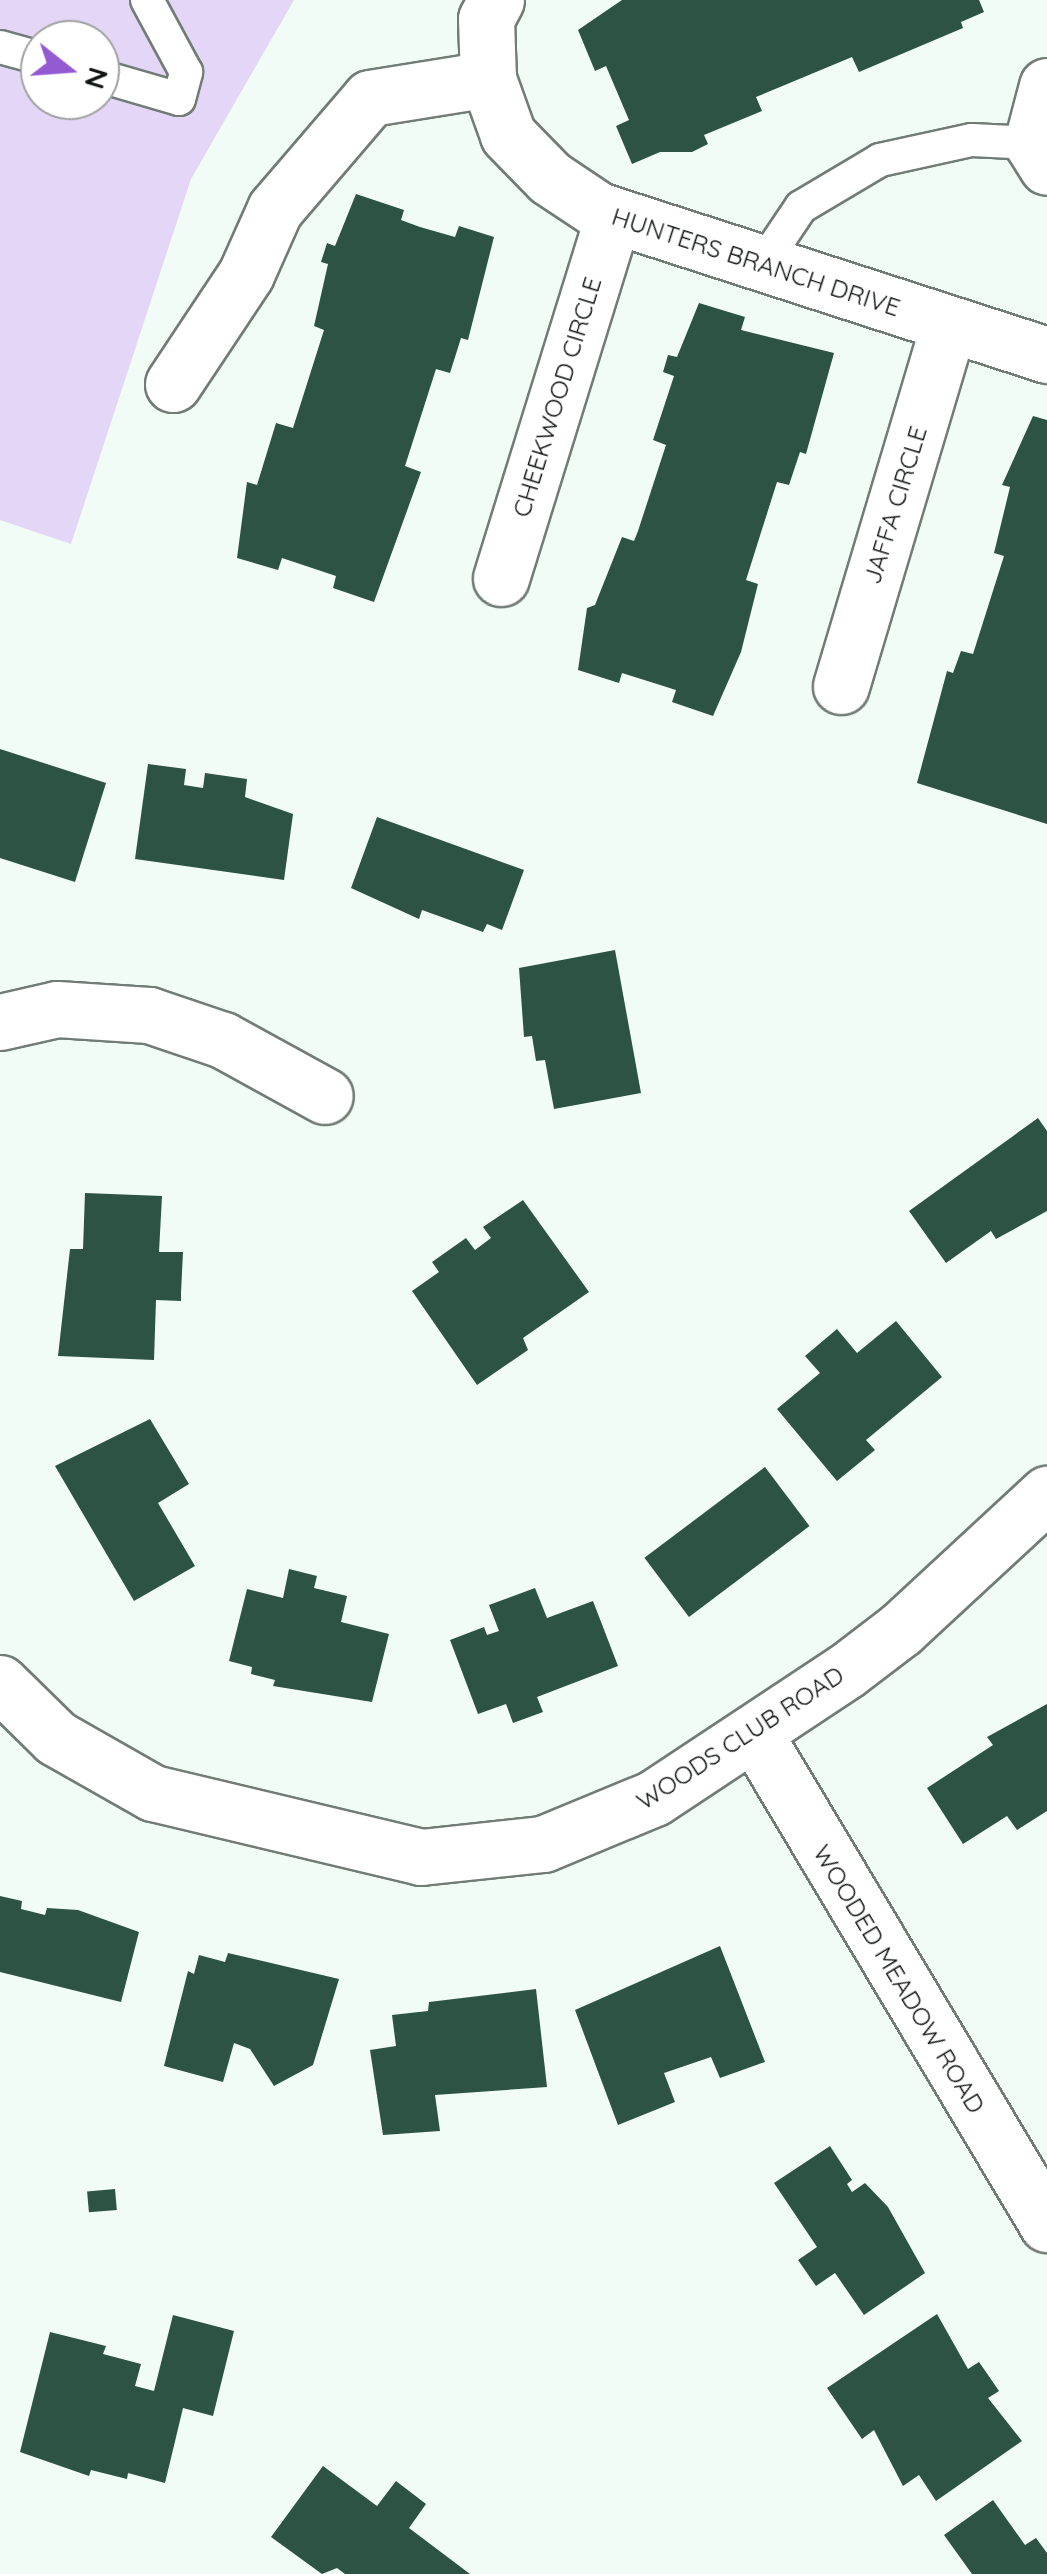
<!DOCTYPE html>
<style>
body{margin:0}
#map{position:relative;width:1047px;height:2574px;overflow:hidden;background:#f1fcf7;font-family:Quicksand,sans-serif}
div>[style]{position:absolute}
.green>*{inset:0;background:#e3d6f6}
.building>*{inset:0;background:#2c5344;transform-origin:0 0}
.roads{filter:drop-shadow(2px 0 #727c77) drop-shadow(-2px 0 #727c77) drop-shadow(0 2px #727c77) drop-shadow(0 -2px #727c77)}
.lane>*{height:32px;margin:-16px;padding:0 16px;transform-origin:16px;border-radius:16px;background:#fff}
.street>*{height:55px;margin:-27.5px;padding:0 27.5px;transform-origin:27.5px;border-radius:27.5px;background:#fff}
span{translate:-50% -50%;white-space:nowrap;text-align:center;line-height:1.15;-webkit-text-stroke:10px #fff;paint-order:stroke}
.street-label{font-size:25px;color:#111513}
.north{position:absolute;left:20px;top:20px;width:100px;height:100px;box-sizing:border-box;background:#fff;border:2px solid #a0a1a1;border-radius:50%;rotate:107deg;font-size:28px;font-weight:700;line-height:40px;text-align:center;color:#111513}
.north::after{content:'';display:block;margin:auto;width:35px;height:45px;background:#945ad1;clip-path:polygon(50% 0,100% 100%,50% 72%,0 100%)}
</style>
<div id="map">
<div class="green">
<i style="clip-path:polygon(evenodd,0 0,294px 0,191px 179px,71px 544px,0 520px,0 0,40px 40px,100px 40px,100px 100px,40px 100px,40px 40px)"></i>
</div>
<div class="building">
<i style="clip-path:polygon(622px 0,979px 0,984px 12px,961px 22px,963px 28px,859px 72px,852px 57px,756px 97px,762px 111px,704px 135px,708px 144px,692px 152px,660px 152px,632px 164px,616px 126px,629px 120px,606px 66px,595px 71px,578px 30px)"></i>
<i style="clip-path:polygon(356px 194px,404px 210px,401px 220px,420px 227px,455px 237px,459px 226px,494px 237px,468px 340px,461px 338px,450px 373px,436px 369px,405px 466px,421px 472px,374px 602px,333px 588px,336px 576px,282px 558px,278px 570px,237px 558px,247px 482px,257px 485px,276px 423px,293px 428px,324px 330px,314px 326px,328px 264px,321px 262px,327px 243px,335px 246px)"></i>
<i style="clip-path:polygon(699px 303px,745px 317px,741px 330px,834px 353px,806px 454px,800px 452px,789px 485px,777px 482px,746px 580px,758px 584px,741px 652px,713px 716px,672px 702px,676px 690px,622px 673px,619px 683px,578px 670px,587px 608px,595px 605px,622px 537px,634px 541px,638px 531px,666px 445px,653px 440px,674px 376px,663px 372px,668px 355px,677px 357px)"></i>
<i style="clip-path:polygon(1033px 416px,1047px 420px,1047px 824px,917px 783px,947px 671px,953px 673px,961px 651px,973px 654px,1004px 556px,994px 553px,1010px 487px,1002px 485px)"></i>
<i style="clip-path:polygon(0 749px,106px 783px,75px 882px,0 858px)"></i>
<i style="clip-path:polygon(148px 764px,186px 769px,184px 785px,203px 788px,205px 773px,247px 779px,245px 797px,293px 814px,284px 880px,135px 859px)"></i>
<i style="clip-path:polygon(377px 817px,524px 870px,502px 930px,487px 924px,483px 932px,422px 910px,419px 919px,351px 888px)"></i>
<i style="clip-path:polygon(615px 950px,641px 1093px,554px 1109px,545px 1060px,536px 1061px,532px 1036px,524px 1037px,519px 968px)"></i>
<i style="clip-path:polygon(1038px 1118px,1047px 1131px,1047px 1211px,996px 1239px,991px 1231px,946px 1263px,909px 1211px)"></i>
<i style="clip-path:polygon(85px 1193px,162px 1196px,159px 1252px,183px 1252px,181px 1293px,181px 1301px,156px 1300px,154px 1360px,58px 1356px,70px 1249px,83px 1249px)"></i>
<i style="clip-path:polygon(523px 1200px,589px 1292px,523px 1338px,528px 1350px,477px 1385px,412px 1291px,439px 1272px,432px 1262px,466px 1238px,475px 1250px,491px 1238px,483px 1227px)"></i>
<i style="clip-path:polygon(896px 1321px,942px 1377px,866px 1440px,875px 1450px,837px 1481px,777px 1409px,820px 1373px,805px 1356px,837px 1329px,857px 1353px)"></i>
<i style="clip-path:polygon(150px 1419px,189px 1484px,158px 1503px,195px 1566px,134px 1601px,55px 1466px)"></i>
<i style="left:765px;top:1467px;width:74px;height:151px;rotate:53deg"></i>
<i style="clip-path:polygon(289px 1569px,317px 1576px,314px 1588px,347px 1596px,341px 1622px,389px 1634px,372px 1702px,273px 1686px,275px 1680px,251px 1674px,252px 1667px,229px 1661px,247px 1589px,283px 1598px)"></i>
<i style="clip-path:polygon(535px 1588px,547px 1618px,593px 1601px,618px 1666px,537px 1697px,543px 1712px,513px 1723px,506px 1704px,478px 1714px,450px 1640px,484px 1627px,487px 1635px,499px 1631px,489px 1605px)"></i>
<i style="clip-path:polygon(1047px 1704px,1047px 1811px,1017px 1830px,1007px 1816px,963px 1844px,927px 1788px,993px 1745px,987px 1737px)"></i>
<i style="clip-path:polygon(0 1896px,22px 1901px,21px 1909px,45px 1915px,47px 1908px,78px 1910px,139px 1932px,121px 2002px,0 1972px)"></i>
<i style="clip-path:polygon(720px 1946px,765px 2062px,720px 2078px,711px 2057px,664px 2073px,675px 2102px,618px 2125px,575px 2010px)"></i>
<i style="clip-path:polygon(228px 1953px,339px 1979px,313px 2065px,274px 2086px,250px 2049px,234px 2043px,223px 2082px,164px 2066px,188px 1971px,194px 1974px,199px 1955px,225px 1962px)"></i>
<i style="clip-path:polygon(536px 1989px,547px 2087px,435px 2095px,440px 2131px,383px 2135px,370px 2050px,396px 2046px,392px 2015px,428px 2011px,429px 2002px)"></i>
<i style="clip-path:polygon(830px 2146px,852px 2180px,847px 2184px,852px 2192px,865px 2183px,888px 2207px,925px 2273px,864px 2315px,835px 2273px,816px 2286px,798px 2260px,817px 2247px,774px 2183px)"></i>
<i style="left:115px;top:2189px;width:21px;height:28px;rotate:85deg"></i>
<i style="clip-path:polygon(937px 2314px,968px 2369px,979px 2362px,986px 2372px,999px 2391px,988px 2398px,1022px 2441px,936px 2501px,919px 2475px,903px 2486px,874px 2430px,862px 2439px,827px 2388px)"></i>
<i style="clip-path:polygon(173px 2315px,234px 2331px,213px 2416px,183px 2408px,165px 2483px,128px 2473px,127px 2479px,91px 2470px,89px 2476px,20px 2452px,50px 2332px,106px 2346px,103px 2354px,141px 2364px,135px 2386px,154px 2391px)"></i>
<i style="clip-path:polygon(323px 2466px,377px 2506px,396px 2481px,426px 2504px,409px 2528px,470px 2574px,345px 2574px,337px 2568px,322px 2574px,271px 2537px)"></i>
<i style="clip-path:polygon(993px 2500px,1025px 2545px,1036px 2538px,1047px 2553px,1047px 2574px,972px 2574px,944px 2535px)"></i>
</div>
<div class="roads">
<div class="lane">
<i style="left:0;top:47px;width:41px;rotate:15.4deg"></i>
<i style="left:100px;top:76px;width:82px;rotate:16.2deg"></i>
<i style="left:179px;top:99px;width:28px;rotate:-75deg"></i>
<i style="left:186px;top:72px;width:82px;rotate:-118.4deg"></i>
<i style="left:762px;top:265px;width:70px;rotate:-56.1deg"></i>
<i style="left:801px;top:207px;width:92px;rotate:-30.7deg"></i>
<i style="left:880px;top:160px;width:94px;rotate:-12.3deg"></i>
<i style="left:972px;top:140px;width:60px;rotate:2.9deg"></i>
</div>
<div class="street">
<i style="left:496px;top:0;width:21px;rotate:118deg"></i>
<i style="left:486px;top:19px;width:60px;rotate:88.1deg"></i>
<i style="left:488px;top:79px;width:59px;rotate:70.3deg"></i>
<i style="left:508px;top:135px;width:60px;rotate:45.7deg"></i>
<i style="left:550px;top:178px;width:58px;rotate:33.7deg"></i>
<i style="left:598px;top:210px;width:472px;rotate:17.9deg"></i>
<i style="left:1047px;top:86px;width:59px;rotate:104.7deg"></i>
<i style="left:1032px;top:143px;width:28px;rotate:58deg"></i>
<i style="left:173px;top:384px;width:132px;rotate:-56.4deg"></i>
<i style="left:246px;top:274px;width:71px;rotate:-66deg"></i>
<i style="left:275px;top:209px;width:146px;rotate:-49.4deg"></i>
<i style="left:370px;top:98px;width:120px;rotate:-9.1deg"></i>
<i style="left:501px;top:578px;width:378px;rotate:-72.8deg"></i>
<i style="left:841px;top:686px;width:378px;rotate:-73.4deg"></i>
<i style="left:0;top:1022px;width:58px;rotate:-12.8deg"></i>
<i style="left:57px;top:1009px;width:92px;rotate:3.7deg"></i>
<i style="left:149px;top:1015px;width:78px;rotate:18.7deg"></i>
<i style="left:223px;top:1040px;width:116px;rotate:28.8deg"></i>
<i style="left:0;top:1683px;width:78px;rotate:44.5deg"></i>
<i style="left:56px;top:1738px;width:112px;rotate:29.6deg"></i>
<i style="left:153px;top:1793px;width:276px;rotate:13.4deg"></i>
<i style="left:421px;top:1857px;width:123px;rotate:-6.1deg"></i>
<i style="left:543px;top:1844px;width:120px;rotate:-22.5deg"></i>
<i style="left:654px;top:1798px;width:230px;rotate:-33.5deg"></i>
<i style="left:846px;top:1671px;width:69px;rotate:-37.4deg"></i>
<i style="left:901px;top:1629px;width:199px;rotate:-42.8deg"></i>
<i style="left:754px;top:1733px;width:572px;rotate:59.17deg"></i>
</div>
</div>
<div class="street-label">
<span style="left:756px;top:262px;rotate:18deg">HUNTERS BRANCH DRIVE</span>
<span style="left:557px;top:397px;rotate:-73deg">CHEEKWOOD CIRCLE</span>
<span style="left:895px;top:505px;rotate:-73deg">JAFFA CIRCLE</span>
<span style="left:740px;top:1738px;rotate:-33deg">WOODS CLUB ROAD</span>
<span style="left:899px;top:1979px;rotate:59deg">WOODED MEADOW ROAD</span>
</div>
<div class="north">N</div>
</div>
